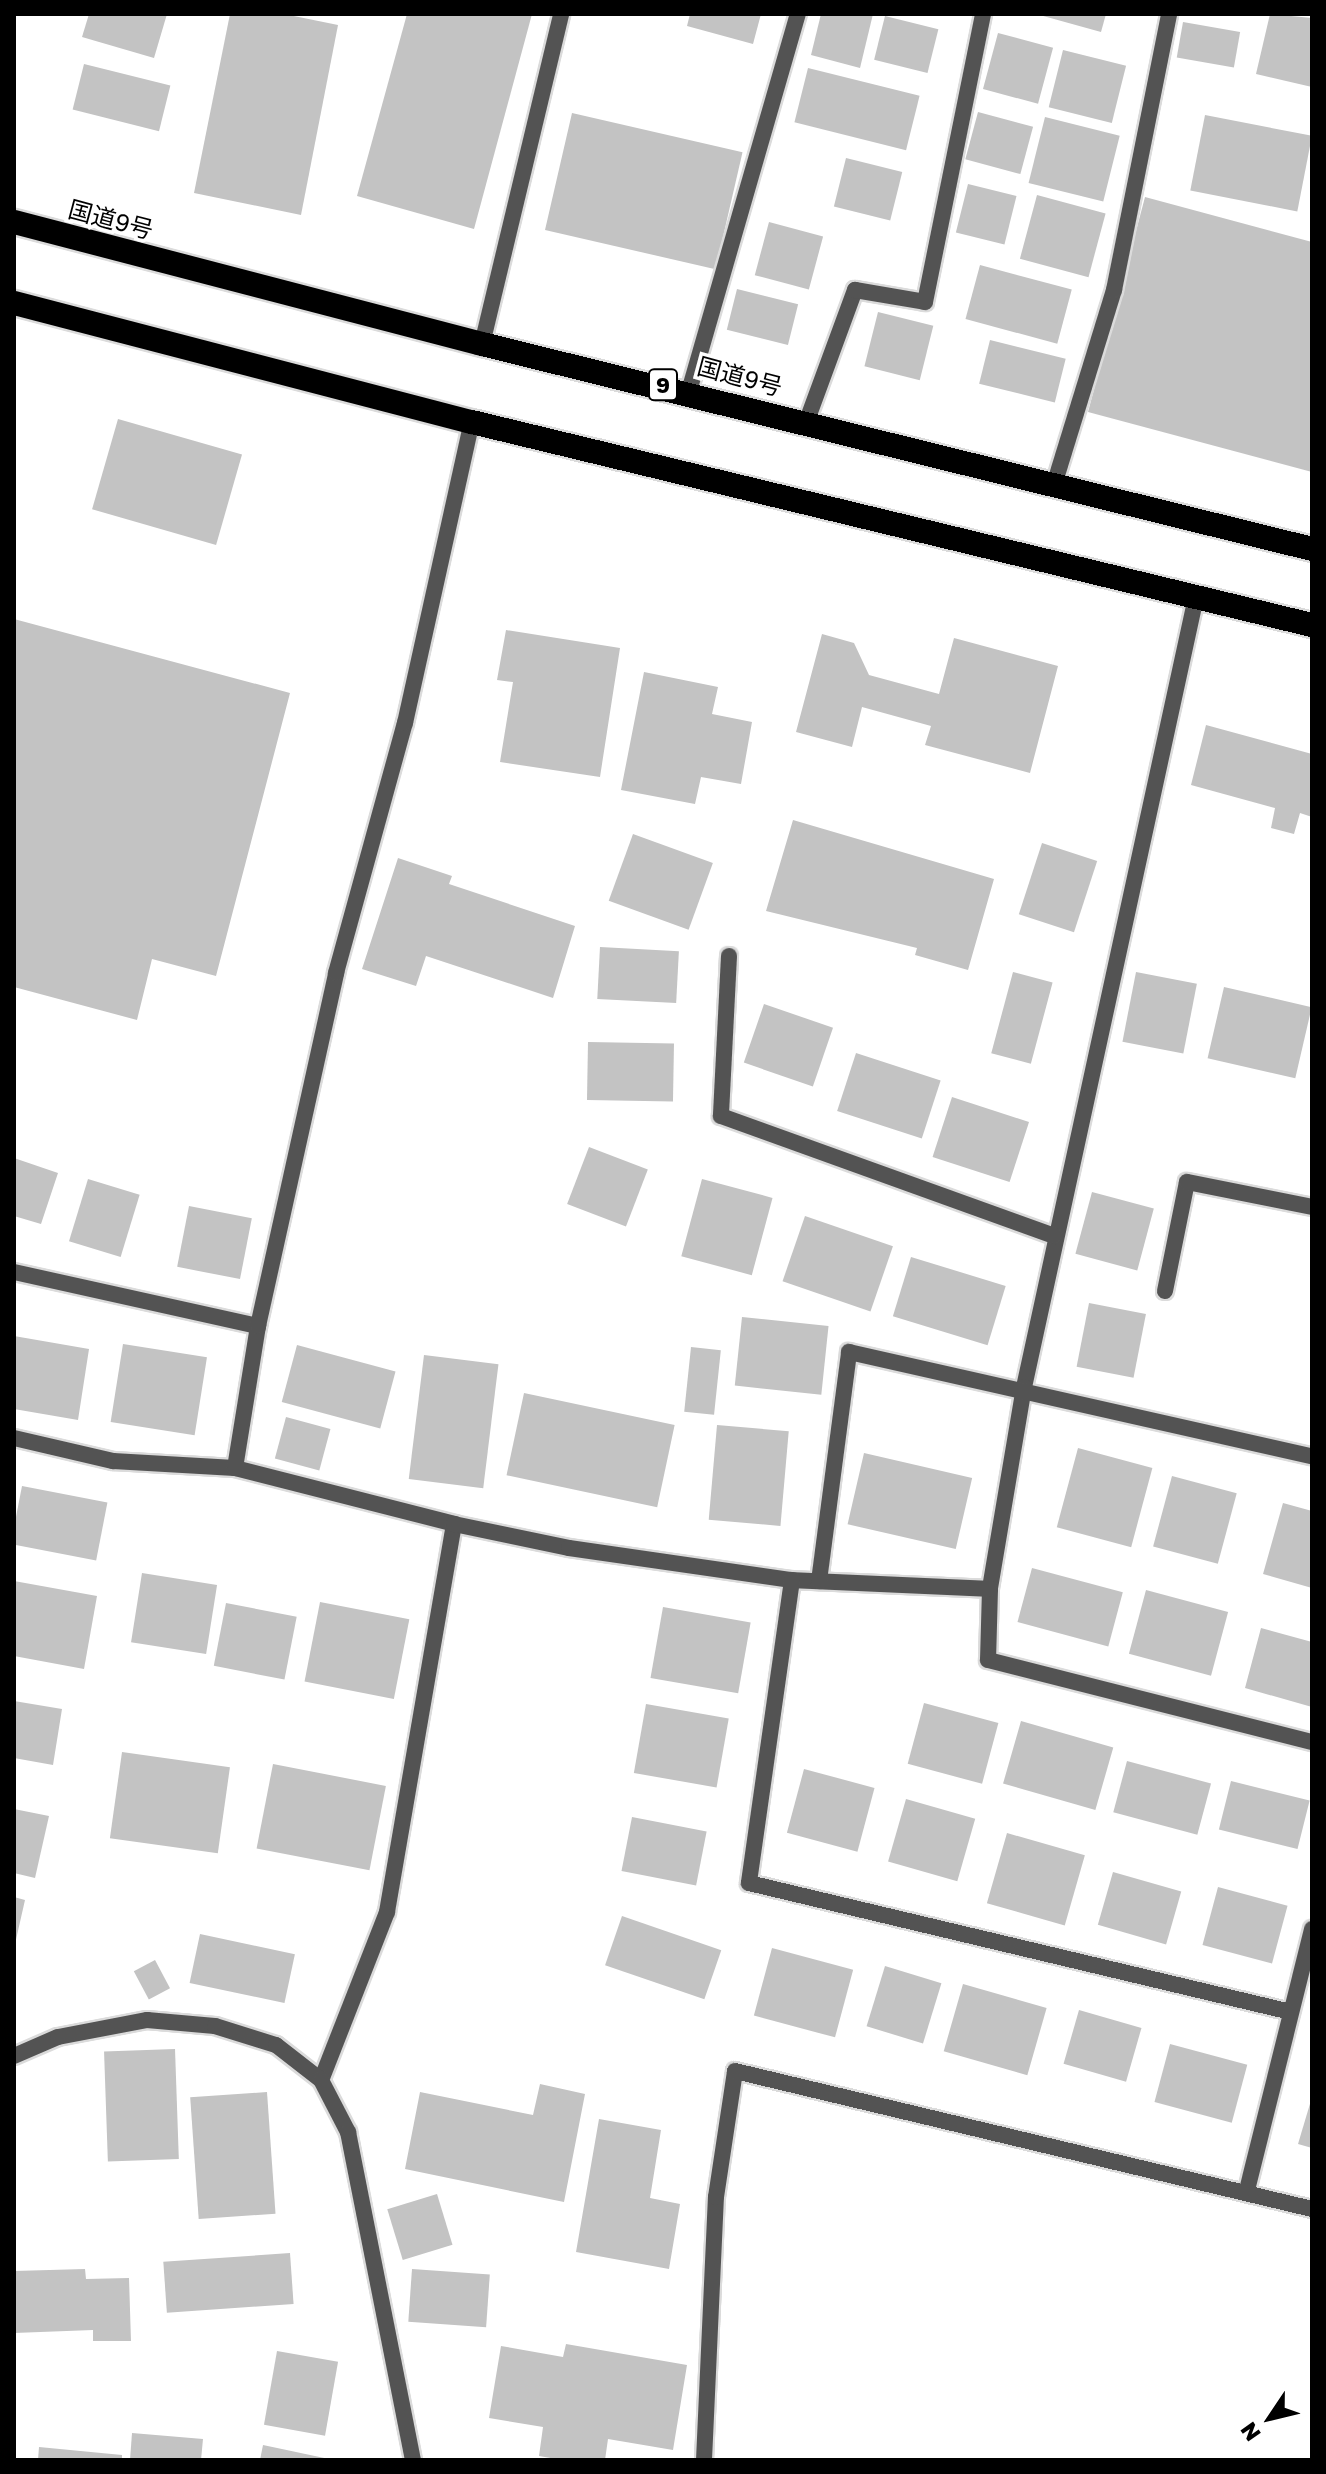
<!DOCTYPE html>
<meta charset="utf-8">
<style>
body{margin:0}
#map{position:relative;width:1326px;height:2474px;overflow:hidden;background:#fff;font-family:"Golos Text","Noto Sans JP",sans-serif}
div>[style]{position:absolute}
.building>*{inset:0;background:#c3c3c3;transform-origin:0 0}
.roads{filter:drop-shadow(2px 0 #dbdbdb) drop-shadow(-2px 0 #dbdbdb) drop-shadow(0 2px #dbdbdb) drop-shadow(0 -2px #dbdbdb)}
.street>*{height:16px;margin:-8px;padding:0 8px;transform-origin:8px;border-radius:8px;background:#535353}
.highway>*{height:24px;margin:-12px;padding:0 12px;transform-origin:12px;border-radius:12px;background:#000}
span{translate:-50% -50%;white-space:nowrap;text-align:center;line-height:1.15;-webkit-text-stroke:7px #fff;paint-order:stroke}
.shield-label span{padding:2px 6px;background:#fff;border:2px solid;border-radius:6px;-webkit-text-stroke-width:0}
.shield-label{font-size:22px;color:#000;font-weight:700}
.street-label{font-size:24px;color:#000}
.frame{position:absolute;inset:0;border:16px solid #000;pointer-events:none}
.north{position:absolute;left:1230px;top:2378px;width:80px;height:80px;-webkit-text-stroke:6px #fff;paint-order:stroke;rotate:235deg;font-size:22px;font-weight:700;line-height:32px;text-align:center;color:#000}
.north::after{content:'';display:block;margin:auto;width:28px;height:36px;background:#000;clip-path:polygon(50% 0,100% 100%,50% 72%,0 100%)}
</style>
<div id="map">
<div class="building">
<i style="clip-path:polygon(89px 14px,167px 14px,154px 58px,82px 37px)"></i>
<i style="clip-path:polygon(230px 14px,284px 14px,338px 25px,301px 215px,194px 193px)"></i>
<i style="clip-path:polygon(407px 14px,532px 14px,474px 229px,357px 196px)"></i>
<i style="clip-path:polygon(690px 14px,761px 14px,753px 44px,687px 26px)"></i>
<i style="clip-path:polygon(821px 14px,873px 14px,860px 68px,811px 55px)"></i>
<i style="clip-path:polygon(1036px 14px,1106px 14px,1101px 32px)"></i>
<i style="clip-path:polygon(1270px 14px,1312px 18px,1312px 87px,1256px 74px)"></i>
<i style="left:885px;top:16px;width:55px;height:45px;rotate:14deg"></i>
<i style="left:1183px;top:22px;width:58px;height:36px;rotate:10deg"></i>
<i style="left:998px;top:33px;width:57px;height:58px;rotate:15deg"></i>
<i style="left:1063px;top:50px;width:65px;height:59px;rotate:14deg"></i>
<i style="left:84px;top:64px;width:89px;height:47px;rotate:14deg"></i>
<i style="left:808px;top:68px;width:115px;height:56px;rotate:14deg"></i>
<i style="left:978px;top:112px;width:57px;height:49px;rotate:15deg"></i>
<i style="left:572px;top:113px;width:175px;height:120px;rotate:13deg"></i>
<i style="left:1205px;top:115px;width:109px;height:77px;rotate:11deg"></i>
<i style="left:1045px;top:117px;width:77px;height:68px;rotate:14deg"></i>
<i style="left:846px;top:158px;width:58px;height:50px;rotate:14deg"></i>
<i style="left:968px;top:184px;width:50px;height:50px;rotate:14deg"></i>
<i style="left:1037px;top:195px;width:71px;height:66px;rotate:15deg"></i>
<i style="clip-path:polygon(1145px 197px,1312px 242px,1312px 472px,1088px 412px)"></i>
<i style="left:769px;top:222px;width:56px;height:55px;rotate:15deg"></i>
<i style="left:980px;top:265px;width:95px;height:56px;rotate:15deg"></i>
<i style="left:737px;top:289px;width:63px;height:42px;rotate:14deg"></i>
<i style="left:878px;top:312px;width:57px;height:56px;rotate:14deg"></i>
<i style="left:990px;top:340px;width:78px;height:45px;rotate:14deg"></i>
<i style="left:118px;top:419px;width:129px;height:94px;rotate:16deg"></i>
<i style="clip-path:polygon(14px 619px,290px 693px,216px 976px,152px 959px,137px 1020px,14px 987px)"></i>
<i style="clip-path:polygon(506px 630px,620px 648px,600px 777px,500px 762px,513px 682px,497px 680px)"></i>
<i style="clip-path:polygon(822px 634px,854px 643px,869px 675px,939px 694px,954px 638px,1058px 666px,1030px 773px,925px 745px,931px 726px,862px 707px,852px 747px,796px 732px)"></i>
<i style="clip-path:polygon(644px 672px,718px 687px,712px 714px,752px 722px,741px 784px,701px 777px,695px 804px,621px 790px)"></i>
<i style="clip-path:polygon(1206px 725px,1312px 754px,1312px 817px,1300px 813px,1294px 834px,1271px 828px,1275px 808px,1191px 785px)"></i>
<i style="clip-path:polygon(793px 820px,994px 879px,968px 970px,915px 955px,917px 948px,766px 911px)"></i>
<i style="left:633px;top:834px;width:85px;height:71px;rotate:20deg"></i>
<i style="left:1042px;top:843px;width:58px;height:75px;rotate:18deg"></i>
<i style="clip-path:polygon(398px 858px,452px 876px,449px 884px,575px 926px,553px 998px,426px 956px,416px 986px,362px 969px)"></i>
<i style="left:600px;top:947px;width:79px;height:52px;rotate:3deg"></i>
<i style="left:1013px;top:972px;width:41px;height:84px;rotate:15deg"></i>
<i style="left:1136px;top:972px;width:62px;height:71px;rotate:11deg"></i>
<i style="left:1224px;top:987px;width:90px;height:73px;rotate:13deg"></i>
<i style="left:764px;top:1004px;width:73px;height:62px;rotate:19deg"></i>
<i style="left:588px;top:1042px;width:86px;height:58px;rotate:1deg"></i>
<i style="left:856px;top:1053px;width:89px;height:61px;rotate:18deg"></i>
<i style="left:952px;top:1097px;width:81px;height:63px;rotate:18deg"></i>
<i style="left:589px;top:1147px;width:63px;height:61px;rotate:21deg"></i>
<i style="clip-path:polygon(14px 1158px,58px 1173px,41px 1224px,14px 1216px)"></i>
<i style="left:88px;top:1179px;width:54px;height:65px;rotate:17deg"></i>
<i style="left:702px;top:1179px;width:73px;height:80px;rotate:15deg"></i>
<i style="left:1092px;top:1192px;width:64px;height:64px;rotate:15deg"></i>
<i style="left:189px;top:1206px;width:64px;height:62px;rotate:11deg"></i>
<i style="left:805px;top:1216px;width:93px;height:69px;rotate:19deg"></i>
<i style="left:911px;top:1257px;width:99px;height:62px;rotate:17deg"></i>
<i style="left:1089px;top:1303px;width:58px;height:65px;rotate:11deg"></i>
<i style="left:742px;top:1317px;width:87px;height:69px;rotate:6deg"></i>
<i style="clip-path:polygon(14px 1336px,89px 1349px,78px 1420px,14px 1409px)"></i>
<i style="left:123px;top:1344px;width:85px;height:79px;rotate:9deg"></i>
<i style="left:297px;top:1345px;width:102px;height:59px;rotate:15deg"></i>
<i style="left:691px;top:1347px;width:30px;height:65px;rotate:6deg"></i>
<i style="left:424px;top:1355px;width:75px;height:125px;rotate:7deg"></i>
<i style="left:524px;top:1393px;width:154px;height:84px;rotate:12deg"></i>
<i style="left:286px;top:1417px;width:46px;height:43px;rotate:15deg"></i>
<i style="left:717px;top:1425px;width:72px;height:95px;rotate:5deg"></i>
<i style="left:1078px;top:1448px;width:77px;height:82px;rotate:15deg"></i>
<i style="left:864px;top:1453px;width:111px;height:73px;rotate:13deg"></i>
<i style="left:1172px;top:1476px;width:67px;height:73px;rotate:15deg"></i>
<i style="left:22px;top:1486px;width:87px;height:59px;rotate:11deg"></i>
<i style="clip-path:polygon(1283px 1503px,1312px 1511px,1312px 1588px,1263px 1574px)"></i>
<i style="left:1032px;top:1568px;width:94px;height:56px;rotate:15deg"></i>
<i style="left:142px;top:1573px;width:76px;height:70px;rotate:9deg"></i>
<i style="clip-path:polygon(14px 1581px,97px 1596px,84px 1669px,14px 1656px)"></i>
<i style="left:1146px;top:1590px;width:85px;height:66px;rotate:15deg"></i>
<i style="left:320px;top:1602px;width:91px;height:81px;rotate:11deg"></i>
<i style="left:226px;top:1603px;width:72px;height:64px;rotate:11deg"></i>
<i style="left:663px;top:1607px;width:89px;height:72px;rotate:10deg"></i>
<i style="clip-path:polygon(1261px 1628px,1312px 1642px,1312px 1707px,1245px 1688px)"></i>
<i style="clip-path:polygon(14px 1701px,62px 1709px,53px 1765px,14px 1758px)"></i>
<i style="left:924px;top:1703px;width:77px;height:63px;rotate:15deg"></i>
<i style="left:646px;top:1704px;width:84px;height:70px;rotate:10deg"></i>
<i style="left:1021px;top:1721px;width:96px;height:65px;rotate:16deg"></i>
<i style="left:122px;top:1752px;width:109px;height:87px;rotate:8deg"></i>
<i style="left:1127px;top:1761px;width:87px;height:53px;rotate:15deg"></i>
<i style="left:273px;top:1764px;width:115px;height:86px;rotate:11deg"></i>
<i style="left:804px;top:1769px;width:73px;height:66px;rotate:15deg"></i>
<i style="left:1231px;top:1781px;width:81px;height:50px;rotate:14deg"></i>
<i style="left:906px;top:1799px;width:72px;height:65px;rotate:16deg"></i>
<i style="clip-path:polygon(14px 1809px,49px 1816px,35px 1878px,14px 1873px)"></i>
<i style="left:632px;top:1817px;width:76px;height:55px;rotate:11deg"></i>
<i style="left:1007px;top:1833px;width:81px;height:73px;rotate:16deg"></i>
<i style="left:1113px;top:1872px;width:71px;height:55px;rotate:16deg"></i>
<i style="left:1218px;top:1887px;width:72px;height:60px;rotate:15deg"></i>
<i style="clip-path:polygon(14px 1897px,25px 1900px,15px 1944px,14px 1944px)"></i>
<i style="left:622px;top:1916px;width:105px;height:52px;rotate:19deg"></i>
<i style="left:200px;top:1934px;width:97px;height:50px;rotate:12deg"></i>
<i style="left:772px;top:1948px;width:84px;height:70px;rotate:15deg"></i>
<i style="left:155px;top:1960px;width:32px;height:24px;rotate:62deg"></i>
<i style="left:885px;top:1966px;width:59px;height:63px;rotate:17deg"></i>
<i style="left:963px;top:1984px;width:87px;height:70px;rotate:16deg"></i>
<i style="left:1079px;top:2010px;width:65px;height:56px;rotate:16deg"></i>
<i style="left:1170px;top:2044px;width:80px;height:60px;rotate:15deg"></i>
<i style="left:175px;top:2049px;width:110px;height:71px;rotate:88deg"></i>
<i style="clip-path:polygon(540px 2084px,585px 2094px,564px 2202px,405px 2169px,420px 2092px,533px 2115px)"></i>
<i style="left:267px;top:2092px;width:122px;height:77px;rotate:86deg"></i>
<i style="clip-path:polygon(1312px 2097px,1312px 2148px,1298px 2144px)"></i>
<i style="clip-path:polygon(599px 2119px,661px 2130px,650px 2198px,680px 2204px,669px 2269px,576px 2252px)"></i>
<i style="left:437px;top:2194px;width:53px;height:52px;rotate:73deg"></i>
<i style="left:290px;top:2253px;width:51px;height:127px;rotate:86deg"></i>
<i style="clip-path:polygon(85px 2269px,86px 2279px,129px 2278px,131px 2341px,93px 2341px,93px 2330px,14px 2333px,14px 2271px)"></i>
<i style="left:412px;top:2269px;width:78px;height:53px;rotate:4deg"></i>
<i style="clip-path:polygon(566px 2344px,687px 2365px,673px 2450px,608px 2439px,605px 2460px,562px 2460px,539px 2456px,543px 2427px,489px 2418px,501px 2346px,563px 2357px)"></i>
<i style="left:277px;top:2351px;width:62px;height:75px;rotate:10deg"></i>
<i style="clip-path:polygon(132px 2433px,203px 2439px,201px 2460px,130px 2460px)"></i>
<i style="clip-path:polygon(263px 2445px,329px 2459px,328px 2460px,260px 2460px)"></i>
<i style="clip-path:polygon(39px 2447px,122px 2455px,122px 2460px,38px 2460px)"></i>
</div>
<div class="roads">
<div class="street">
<i style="left:482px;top:344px;width:339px;rotate:-76.5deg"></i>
<i style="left:689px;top:391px;width:392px;rotate:-73.9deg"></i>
<i style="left:806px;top:423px;width:142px;rotate:-69.8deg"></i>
<i style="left:855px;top:290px;width:71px;rotate:9.7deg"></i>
<i style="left:925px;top:302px;width:294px;rotate:-78.6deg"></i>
<i style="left:1054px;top:485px;width:204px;rotate:-72.9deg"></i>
<i style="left:1114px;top:290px;width:281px;rotate:-78.7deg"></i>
<i style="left:1196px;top:597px;width:809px;rotate:102.28deg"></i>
<i style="left:1024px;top:1387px;width:205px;rotate:99.6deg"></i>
<i style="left:990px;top:1589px;width:71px;rotate:91.6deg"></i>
<i style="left:988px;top:1660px;width:334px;rotate:14.2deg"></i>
<i style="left:729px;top:956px;width:160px;rotate:92.9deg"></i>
<i style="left:721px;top:1116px;width:354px;rotate:19.8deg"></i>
<i style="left:14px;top:1272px;width:250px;rotate:12.5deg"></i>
<i style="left:1165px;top:1291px;width:111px;rotate:-78.6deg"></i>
<i style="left:1187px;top:1182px;width:127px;rotate:11.3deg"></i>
<i style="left:14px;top:1438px;width:102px;rotate:13.1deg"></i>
<i style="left:113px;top:1461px;width:122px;rotate:3.3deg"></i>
<i style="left:235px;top:1468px;width:226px;rotate:14.3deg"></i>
<i style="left:454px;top:1524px;width:394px;rotate:99.8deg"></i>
<i style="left:387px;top:1912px;width:180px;rotate:111.4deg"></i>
<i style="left:235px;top:1468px;width:144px;rotate:-80.8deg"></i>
<i style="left:258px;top:1326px;width:362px;rotate:-77.5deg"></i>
<i style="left:336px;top:973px;width:259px;rotate:-74.6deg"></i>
<i style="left:405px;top:723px;width:308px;rotate:-77.5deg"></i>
<i style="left:454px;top:1524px;width:117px;rotate:11.8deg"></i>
<i style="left:569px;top:1548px;width:225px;rotate:8.2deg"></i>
<i style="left:792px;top:1580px;width:198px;rotate:2.6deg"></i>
<i style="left:792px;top:1580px;width:306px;rotate:98.1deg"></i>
<i style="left:749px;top:1883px;width:557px;rotate:13.39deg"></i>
<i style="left:819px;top:1581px;width:231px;rotate:-82.5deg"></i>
<i style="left:849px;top:1352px;width:475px;rotate:12.7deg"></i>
<i style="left:14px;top:2056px;width:48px;rotate:-23.4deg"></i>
<i style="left:58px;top:2037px;width:91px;rotate:-10.8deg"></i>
<i style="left:147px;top:2020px;width:68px;rotate:5deg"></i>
<i style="left:215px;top:2026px;width:64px;rotate:17.3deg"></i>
<i style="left:276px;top:2045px;width:57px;rotate:37.9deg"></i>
<i style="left:321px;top:2080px;width:59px;rotate:62.6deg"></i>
<i style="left:348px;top:2132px;width:334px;rotate:78.8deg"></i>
<i style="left:1247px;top:2190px;width:269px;rotate:-76deg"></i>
<i style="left:704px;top:2460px;width:263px;rotate:-87.4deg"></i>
<i style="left:716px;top:2197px;width:127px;rotate:-81.4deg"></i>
<i style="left:735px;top:2071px;width:593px;rotate:13.45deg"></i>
</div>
<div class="highway">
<i style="left:14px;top:222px;width:484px;rotate:14.6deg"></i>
<i style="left:482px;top:344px;width:855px;rotate:13.87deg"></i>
<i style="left:14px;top:303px;width:473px;rotate:14.6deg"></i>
<i style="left:472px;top:422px;width:864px;rotate:13.59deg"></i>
</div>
</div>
<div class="shield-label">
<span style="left:663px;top:385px">9</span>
</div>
<div class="street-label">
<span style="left:111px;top:219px;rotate:15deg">国道9号</span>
<span style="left:740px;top:376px;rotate:15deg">国道9号</span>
</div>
<div class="frame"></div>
<div class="north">N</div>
</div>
